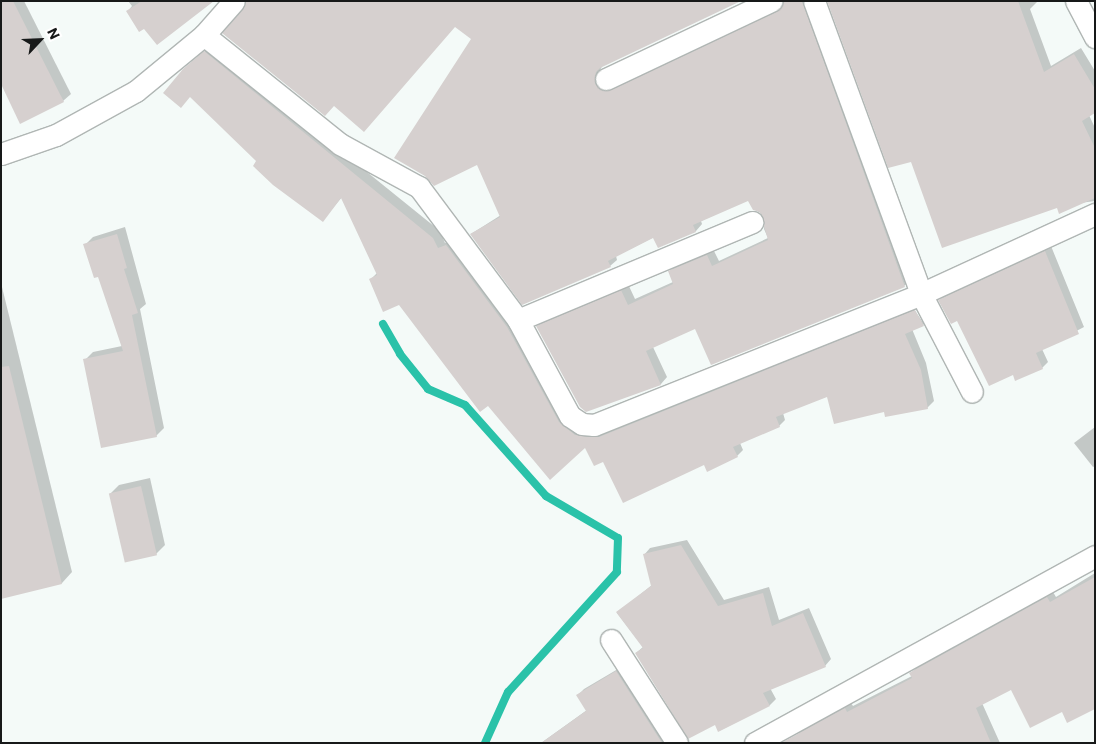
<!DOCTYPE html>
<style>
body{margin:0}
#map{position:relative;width:1096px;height:744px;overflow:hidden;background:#f4faf8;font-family:Commissioner,sans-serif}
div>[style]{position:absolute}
.shadow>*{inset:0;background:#0003}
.stream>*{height:8px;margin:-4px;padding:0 4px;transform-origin:4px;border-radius:4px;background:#2ac2a9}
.building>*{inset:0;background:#d6d0cf;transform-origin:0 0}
.roads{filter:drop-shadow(1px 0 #b0b6b4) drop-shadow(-1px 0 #b0b6b4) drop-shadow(0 1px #b0b6b4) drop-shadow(0 -1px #b0b6b4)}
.street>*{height:21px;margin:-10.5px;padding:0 10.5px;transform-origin:10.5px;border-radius:10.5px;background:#fff}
span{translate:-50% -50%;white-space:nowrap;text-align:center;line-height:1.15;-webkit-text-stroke:4px #fff;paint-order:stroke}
.frame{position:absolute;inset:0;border:2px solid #171919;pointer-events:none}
.north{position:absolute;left:15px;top:15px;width:50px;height:50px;-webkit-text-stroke:4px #fff;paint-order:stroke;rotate:65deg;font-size:14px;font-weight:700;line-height:20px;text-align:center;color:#171919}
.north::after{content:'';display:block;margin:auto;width:18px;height:22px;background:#171919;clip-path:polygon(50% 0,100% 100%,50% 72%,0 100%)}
</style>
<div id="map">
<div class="shadow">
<i style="clip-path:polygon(1px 1px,24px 1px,71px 94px,63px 101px)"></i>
<i style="clip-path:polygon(128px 1px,212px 1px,128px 11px,132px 6px)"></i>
<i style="clip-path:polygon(738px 1px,603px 65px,600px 70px,601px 78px,619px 84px,781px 7px,784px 1px,810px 1px,911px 279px,904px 286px,695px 328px,653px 347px,667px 377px,661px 384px,586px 410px,537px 326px,544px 320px,628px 284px,635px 299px,673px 282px,670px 271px,676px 264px,713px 249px,719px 261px,768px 238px,764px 229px,765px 216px,754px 209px,749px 199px,701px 221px,702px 224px,696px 231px,658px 246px,654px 237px,616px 256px,617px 260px,610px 266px,471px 234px,501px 215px,473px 39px,455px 26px,247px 4px)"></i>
<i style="clip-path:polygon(828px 1px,1038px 1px,1030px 9px,1051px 66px,1081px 48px,1095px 71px,1095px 112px,1089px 115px,1095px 128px,1095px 201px,1057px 206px,912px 160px)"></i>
<i style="clip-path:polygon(211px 46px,440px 231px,445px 243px,453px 239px,582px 429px,913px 308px,924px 324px,915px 307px,922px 304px,929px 319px,923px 325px,912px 329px,926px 363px,934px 401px,927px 408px,885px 410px,828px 396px,783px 413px,785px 420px,779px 426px,740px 443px,743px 450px,737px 456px,705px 464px,603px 461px,371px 279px,377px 273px,342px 197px,323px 220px,258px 161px,191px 63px)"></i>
<i style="clip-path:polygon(125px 227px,146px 304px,140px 309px,164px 428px,156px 436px,85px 360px,93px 352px,122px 346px,99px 275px,85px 245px,93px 237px)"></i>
<i style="clip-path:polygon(1051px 246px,1084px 327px,1042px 349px,1048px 362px,1042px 368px,1013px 373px,940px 300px,945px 294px)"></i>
<i style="clip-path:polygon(1px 283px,72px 572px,62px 583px,1px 597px)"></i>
<i style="clip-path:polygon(1095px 427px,1095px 466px,1093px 467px,1074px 443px)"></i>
<i style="clip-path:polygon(150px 478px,165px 545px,156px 554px,110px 494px,119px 485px)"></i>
<i style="clip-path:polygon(687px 540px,724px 600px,769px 587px,779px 620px,809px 608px,831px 659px,825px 666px,770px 688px,776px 699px,770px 705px,719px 731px,715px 723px,636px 653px,643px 647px,617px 613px,652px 585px,644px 555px,650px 548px)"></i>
<i style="clip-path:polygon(1095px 573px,1095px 707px,1062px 711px,1011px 689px,982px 703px,1000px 743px,788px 743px,806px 727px,851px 703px,853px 706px,912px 676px,911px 673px,917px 667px,1053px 592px,1056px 597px)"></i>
<i style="clip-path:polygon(623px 666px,672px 743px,541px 743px,587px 710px,578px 695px,584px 689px)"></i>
</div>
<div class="stream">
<i style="left:383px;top:324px;width:34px;rotate:60deg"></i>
<i style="left:400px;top:354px;width:45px;rotate:51.3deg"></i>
<i style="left:428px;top:389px;width:40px;rotate:23.4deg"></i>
<i style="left:465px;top:405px;width:122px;rotate:48.3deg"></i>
<i style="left:546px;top:496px;width:83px;rotate:30.3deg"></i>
<i style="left:618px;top:538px;width:34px;rotate:92deg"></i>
<i style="left:617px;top:572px;width:162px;rotate:132.2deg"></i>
<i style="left:508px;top:692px;width:56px;rotate:114.3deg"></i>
</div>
<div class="building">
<i style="clip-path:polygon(1px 1px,13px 1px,64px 102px,20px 124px,1px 84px)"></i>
<i style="clip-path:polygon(142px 1px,214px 1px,157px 45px,144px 29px,139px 32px,126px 11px)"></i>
<i style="clip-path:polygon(246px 1px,741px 1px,600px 68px,596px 72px,595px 84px,605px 91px,776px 12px,783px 1px,802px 1px,905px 287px,711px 365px,695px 329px,646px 351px,661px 385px,586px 412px,580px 407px,536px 326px,621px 290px,628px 305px,673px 284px,668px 271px,707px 255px,712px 266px,768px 240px,760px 212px,753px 210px,748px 201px,693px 225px,696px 232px,658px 248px,653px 238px,608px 261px,611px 267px,522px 305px,470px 234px,500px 217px,477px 165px,434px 186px,425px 176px,394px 158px,471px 39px,455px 27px,364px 132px,334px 106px,325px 116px,222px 33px,243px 9px)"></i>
<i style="clip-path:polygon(827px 1px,1018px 1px,1044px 72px,1074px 54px,1095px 89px,1095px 113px,1082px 121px,1095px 148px,1095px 198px,1059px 214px,1057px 208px,942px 248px,911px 162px,888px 168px)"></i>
<i style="clip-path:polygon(204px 51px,433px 238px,438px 248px,446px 245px,507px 327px,559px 422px,575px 435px,599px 437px,915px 310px,924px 326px,905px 334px,921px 370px,928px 409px,885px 417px,884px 412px,834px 424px,827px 397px,776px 417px,780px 427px,733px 447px,738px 457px,707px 472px,704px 465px,623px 503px,603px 462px,594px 466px,585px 448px,550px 480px,488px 406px,480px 412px,399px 305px,383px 312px,369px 279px,377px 275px,341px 198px,323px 222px,273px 185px,253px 166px,256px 161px,190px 97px,181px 108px,163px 93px,183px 69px)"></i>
<i style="clip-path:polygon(117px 234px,127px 268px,124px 269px,138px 313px,132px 315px,157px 437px,101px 448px,83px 359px,123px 351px,98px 277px,94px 278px,83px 244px)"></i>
<i style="clip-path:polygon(1045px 251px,1079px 334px,1036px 353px,1043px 369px,1015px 381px,1013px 375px,989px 386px,957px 321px,951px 324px,938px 300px)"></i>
<i style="clip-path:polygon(9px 366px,62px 584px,1px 599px,1px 367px)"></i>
<i style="left:141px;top:486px;width:71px;height:33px;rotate:77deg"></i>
<i style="clip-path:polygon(681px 545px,718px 606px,763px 593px,772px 626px,803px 613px,826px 667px,763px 693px,770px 706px,718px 732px,715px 725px,688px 739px,635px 653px,643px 648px,616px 612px,651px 586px,643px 554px)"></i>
<i style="clip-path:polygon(1095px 577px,1095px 709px,1067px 723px,1062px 712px,1030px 728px,1011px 690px,976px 708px,991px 743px,781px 743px,845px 708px,847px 712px,912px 678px,909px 673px,1047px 597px,1050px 602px)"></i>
<i style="clip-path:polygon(616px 671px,662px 743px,541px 743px,586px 711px,576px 695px)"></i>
</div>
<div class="roads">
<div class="street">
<i style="left:814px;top:1px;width:312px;rotate:69.9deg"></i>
<i style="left:921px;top:294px;width:110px;rotate:62.5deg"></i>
<i style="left:1076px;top:1px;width:41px;rotate:62.2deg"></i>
<i style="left:204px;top:35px;width:174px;rotate:38.7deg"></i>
<i style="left:340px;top:144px;width:90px;rotate:28.6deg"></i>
<i style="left:419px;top:187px;width:166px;rotate:53.3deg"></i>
<i style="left:518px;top:320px;width:109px;rotate:61.6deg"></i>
<i style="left:570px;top:416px;width:14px;rotate:34deg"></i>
<i style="left:582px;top:424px;width:12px;rotate:5deg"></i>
<i style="left:594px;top:425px;width:352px;rotate:-21.8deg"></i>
<i style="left:921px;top:294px;width:192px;rotate:-24.7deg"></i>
<i style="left:606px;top:79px;width:183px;rotate:-25.3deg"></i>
<i style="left:1px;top:154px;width:58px;rotate:-19.1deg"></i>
<i style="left:56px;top:135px;width:91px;rotate:-28.8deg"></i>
<i style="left:136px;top:91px;width:88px;rotate:-39.5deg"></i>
<i style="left:204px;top:35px;width:45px;rotate:-48.6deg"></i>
<i style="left:518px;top:320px;width:254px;rotate:-22.7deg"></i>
<i style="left:611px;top:640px;width:122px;rotate:57.3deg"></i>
<i style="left:755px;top:743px;width:388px;rotate:-28.8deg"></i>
</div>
</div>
<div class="frame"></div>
<div class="north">N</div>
</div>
